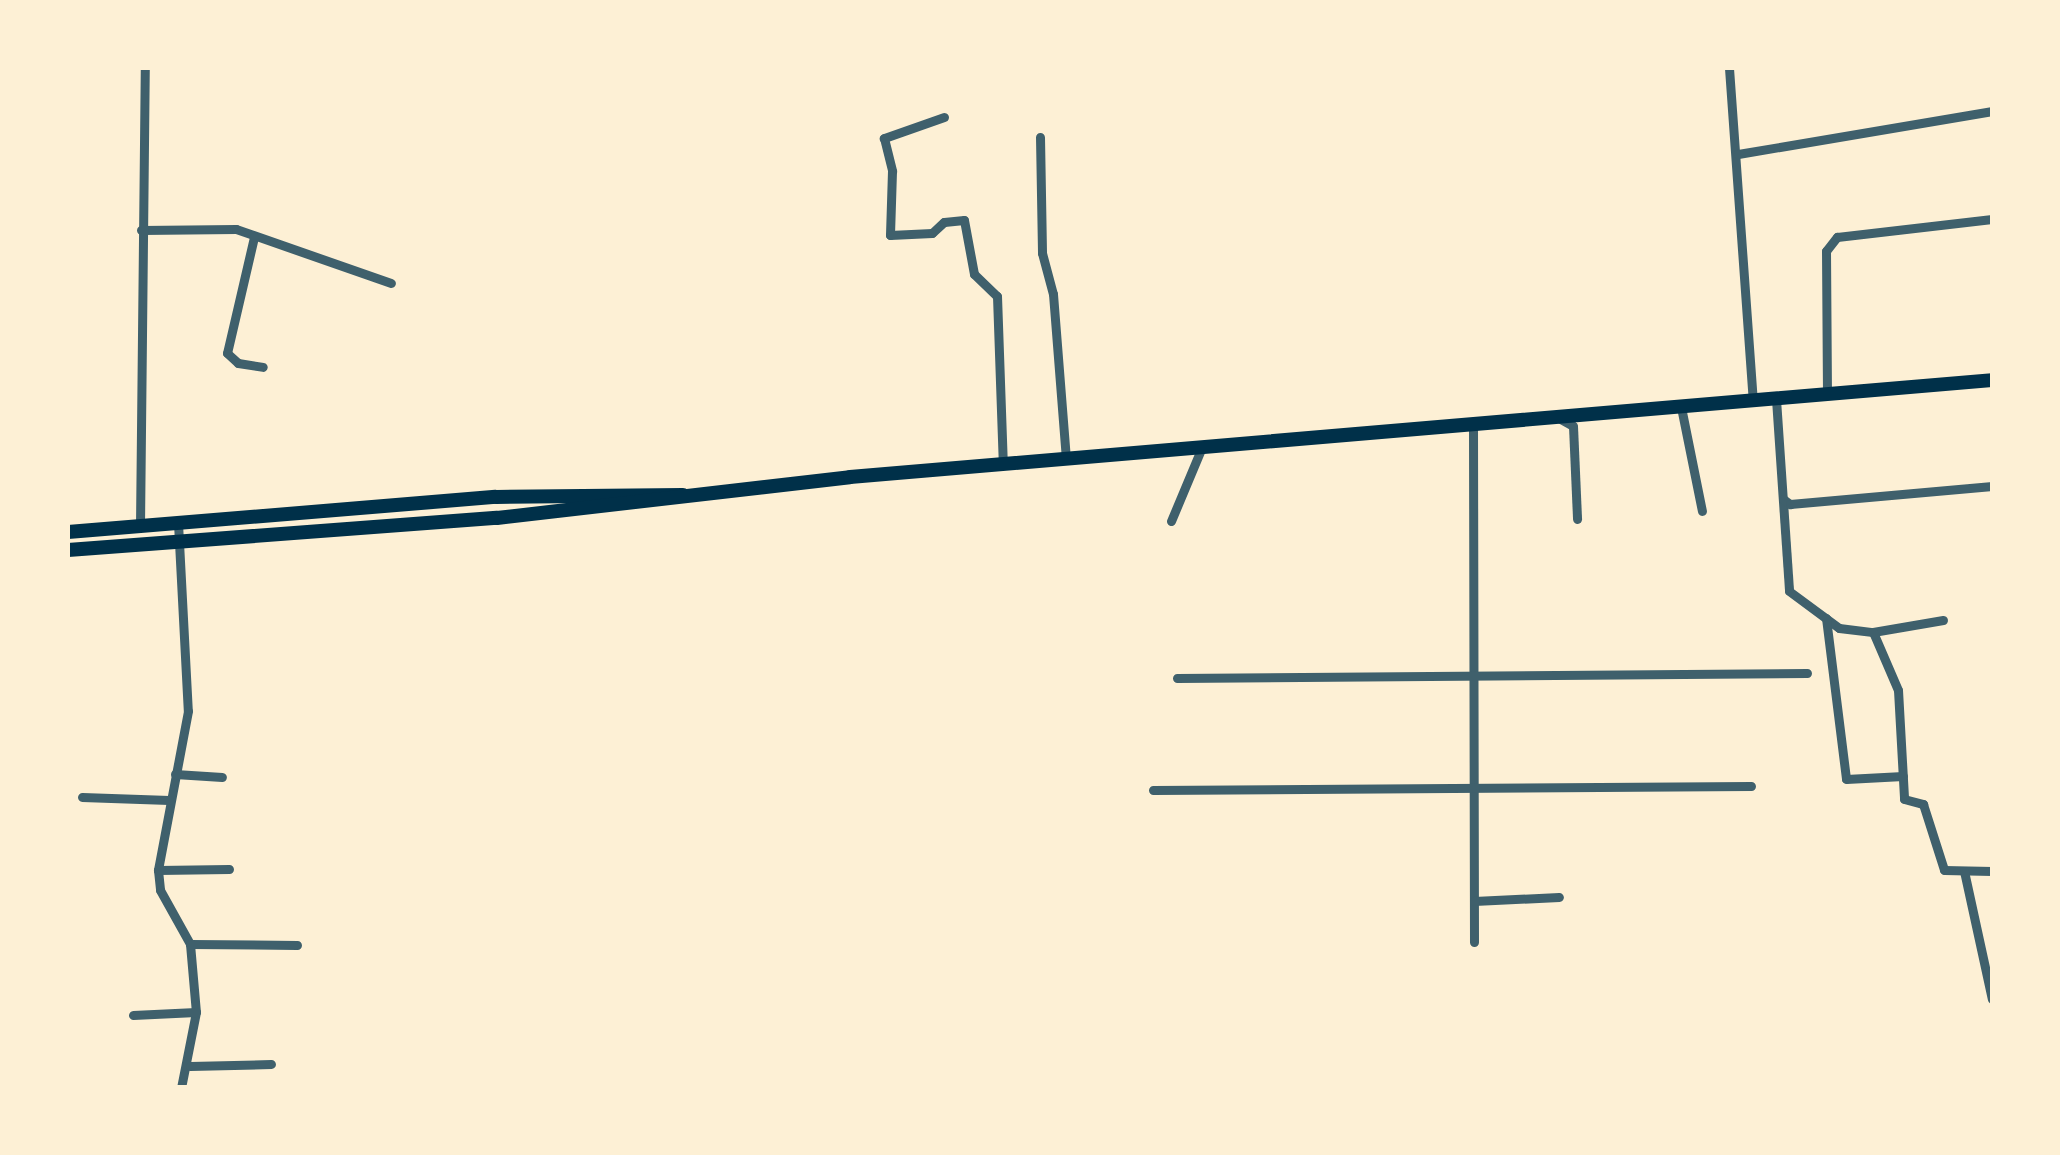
<!DOCTYPE html>
<style>
body{margin:0}
#map{position:relative;width:2060px;height:1155px;overflow:hidden;background:#fdf0d5;font-family:"Sofia Sans Condensed",sans-serif}
div>[style]{position:absolute}
.minor>*{height:9px;margin:-4.5px;padding:0 4.5px;transform-origin:4.5px;border-radius:4.5px;background:#3f606c}
.primary>*{height:14px;margin:-7px;padding:0 7px;transform-origin:7px;border-radius:7px;background:#003049}
span{translate:-50% -50%;white-space:nowrap;text-align:center;line-height:1.15;-webkit-text-stroke:10px #fdf0d5;paint-order:stroke}
.frame{position:absolute;inset:0;border:70px solid #fdf0d5;pointer-events:none}
</style>
<div id="map">
<div class="minor">
<i style="left:1729px;top:68px;width:334px;rotate:85.9deg"></i>
<i style="left:944px;top:117px;width:64px;rotate:160.7deg"></i>
<i style="left:884px;top:138px;width:34px;rotate:76deg"></i>
<i style="left:892px;top:171px;width:64px;rotate:91.8deg"></i>
<i style="left:890px;top:235px;width:42px;rotate:-2.7deg"></i>
<i style="left:932px;top:233px;width:16px;rotate:-43deg"></i>
<i style="left:944px;top:222px;width:20px;rotate:-6deg"></i>
<i style="left:964px;top:220px;width:55px;rotate:79.5deg"></i>
<i style="left:974px;top:274px;width:32px;rotate:44deg"></i>
<i style="left:997px;top:296px;width:169px;rotate:88deg"></i>
<i style="left:1040px;top:137px;width:116px;rotate:89deg"></i>
<i style="left:1042px;top:253px;width:42px;rotate:75deg"></i>
<i style="left:1053px;top:294px;width:166px;rotate:85.5deg"></i>
<i style="left:1738px;top:154px;width:258px;rotate:-9.6deg"></i>
<i style="left:141px;top:230px;width:95px;rotate:-0.6deg"></i>
<i style="left:236px;top:229px;width:164px;rotate:19.2deg"></i>
<i style="left:254px;top:237px;width:119px;rotate:103.1deg"></i>
<i style="left:227px;top:353px;width:15px;rotate:42deg"></i>
<i style="left:238px;top:363px;width:25px;rotate:9deg"></i>
<i style="left:1827px;top:394px;width:143px;rotate:-90.4deg"></i>
<i style="left:1826px;top:251px;width:18px;rotate:-52deg"></i>
<i style="left:1837px;top:237px;width:156px;rotate:-6.6deg"></i>
<i style="left:1776px;top:399px;width:192px;rotate:86.1deg"></i>
<i style="left:1789px;top:591px;width:62px;rotate:36.5deg"></i>
<i style="left:1839px;top:628px;width:34px;rotate:7deg"></i>
<i style="left:1873px;top:632px;width:71px;rotate:-9.7deg"></i>
<i style="left:1681px;top:407px;width:106px;rotate:78.6deg"></i>
<i style="left:1557px;top:417px;width:18px;rotate:29deg"></i>
<i style="left:1573px;top:426px;width:93px;rotate:87.5deg"></i>
<i style="left:1473px;top:423px;width:519px;rotate:89.89deg"></i>
<i style="left:1783px;top:499px;width:9px;rotate:36deg"></i>
<i style="left:1790px;top:504px;width:203px;rotate:-5.1deg"></i>
<i style="left:1171px;top:521px;width:80px;rotate:-67.3deg"></i>
<i style="left:178px;top:523px;width:188px;rotate:87deg"></i>
<i style="left:188px;top:711px;width:162px;rotate:100.7deg"></i>
<i style="left:158px;top:870px;width:20px;rotate:84deg"></i>
<i style="left:160px;top:890px;width:62px;rotate:60.9deg"></i>
<i style="left:190px;top:944px;width:68px;rotate:85deg"></i>
<i style="left:196px;top:1012px;width:77px;rotate:101.2deg"></i>
<i style="left:140px;top:526px;width:458px;rotate:-89.4deg"></i>
<i style="left:1826px;top:618px;width:162px;rotate:82.9deg"></i>
<i style="left:1846px;top:779px;width:57px;rotate:-3deg"></i>
<i style="left:1873px;top:632px;width:63px;rotate:66.7deg"></i>
<i style="left:1898px;top:690px;width:109px;rotate:86.8deg"></i>
<i style="left:1904px;top:799px;width:20px;rotate:15deg"></i>
<i style="left:1923px;top:804px;width:69px;rotate:72.3deg"></i>
<i style="left:1944px;top:870px;width:48px;rotate:1.2deg"></i>
<i style="left:1177px;top:678px;width:630px;rotate:-0.45deg"></i>
<i style="left:175px;top:774px;width:47px;rotate:3.7deg"></i>
<i style="left:1153px;top:790px;width:598px;rotate:-0.38deg"></i>
<i style="left:82px;top:797px;width:87px;rotate:2deg"></i>
<i style="left:158px;top:870px;width:71px;rotate:-0.8deg"></i>
<i style="left:1964px;top:871px;width:131px;rotate:77.7deg"></i>
<i style="left:1474px;top:901px;width:85px;rotate:-2.7deg"></i>
<i style="left:190px;top:944px;width:107px;rotate:0.5deg"></i>
<i style="left:133px;top:1015px;width:63px;rotate:-2.7deg"></i>
<i style="left:190px;top:1066px;width:81px;rotate:-1.4deg"></i>
</div>
<div class="primary">
<i style="left:68px;top:532px;width:429px;rotate:-4.7deg"></i>
<i style="left:496px;top:497px;width:187px;rotate:-0.6deg"></i>
<i style="left:68px;top:550px;width:430px;rotate:-4.3deg"></i>
<i style="left:497px;top:518px;width:355px;rotate:-6.6deg"></i>
<i style="left:850px;top:477px;width:1146px;rotate:-4.85deg"></i>
</div>
<div class="frame"></div>
</div>
